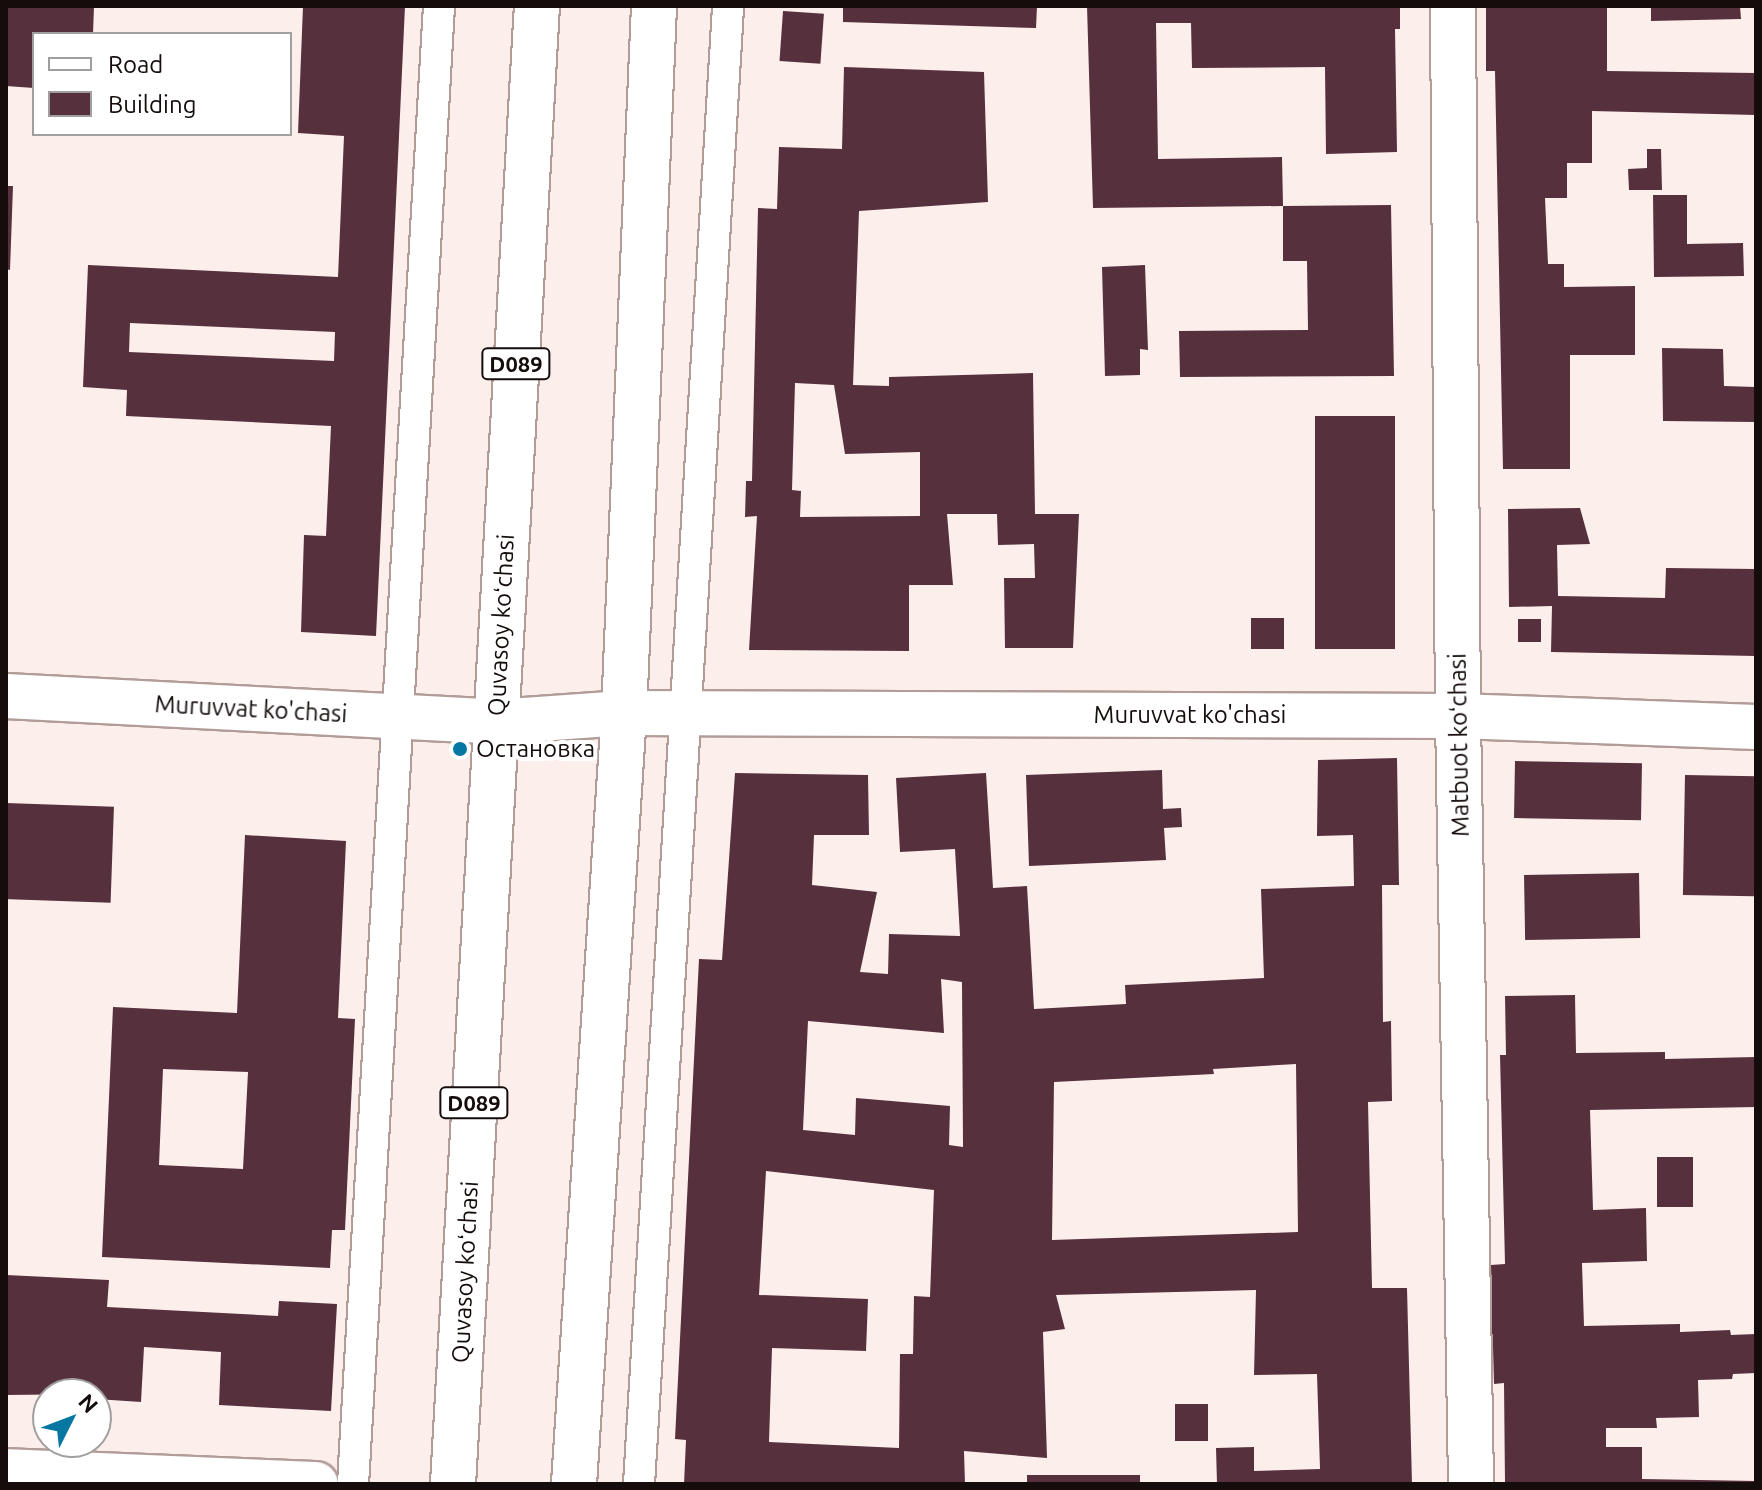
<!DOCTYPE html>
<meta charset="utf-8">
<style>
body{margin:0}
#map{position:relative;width:1762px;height:1490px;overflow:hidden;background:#fceeeb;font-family:Ubuntu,sans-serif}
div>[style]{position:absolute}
.building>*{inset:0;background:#56303d;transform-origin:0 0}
.roads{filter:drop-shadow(2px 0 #b19c98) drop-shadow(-2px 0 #b19c98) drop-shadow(0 2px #b19c98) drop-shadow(0 -2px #b19c98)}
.service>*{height:30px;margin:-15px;padding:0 15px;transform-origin:15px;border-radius:15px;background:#fff}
.minor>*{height:44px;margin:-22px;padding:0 22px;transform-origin:22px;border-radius:22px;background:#fff}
.primary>*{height:44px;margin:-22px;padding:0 22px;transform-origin:22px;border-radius:22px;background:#fff}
.dots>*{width:22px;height:22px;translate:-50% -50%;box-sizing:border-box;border:4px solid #fff;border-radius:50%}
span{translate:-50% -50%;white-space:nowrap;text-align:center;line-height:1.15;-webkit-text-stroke:8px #fff;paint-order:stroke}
.shield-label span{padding:2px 6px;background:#fff;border:2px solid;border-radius:6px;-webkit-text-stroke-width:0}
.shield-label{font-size:22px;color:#140d0c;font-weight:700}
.street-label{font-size:24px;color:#140d0c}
.poi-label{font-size:24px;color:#140d0c}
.left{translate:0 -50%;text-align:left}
.frame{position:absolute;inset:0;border:8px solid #140d0c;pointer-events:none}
.legend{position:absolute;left:32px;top:32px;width:260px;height:104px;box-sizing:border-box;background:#fff;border:2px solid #a19e9e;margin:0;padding:10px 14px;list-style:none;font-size:24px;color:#140d0c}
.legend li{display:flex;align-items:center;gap:16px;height:40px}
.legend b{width:40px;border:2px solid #a19e9e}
.north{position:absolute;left:32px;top:1378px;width:80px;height:80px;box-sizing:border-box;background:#fff;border:2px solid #a19e9e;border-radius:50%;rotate:48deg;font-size:22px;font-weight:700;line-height:32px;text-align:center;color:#140d0c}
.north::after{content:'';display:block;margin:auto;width:28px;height:36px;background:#0577a1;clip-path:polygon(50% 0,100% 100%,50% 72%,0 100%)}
</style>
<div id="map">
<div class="building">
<i style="clip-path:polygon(6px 6px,94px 6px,93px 34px,34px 34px,34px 88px,6px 86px)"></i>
<i style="clip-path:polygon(evenodd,303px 6px,405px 6px,376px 636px,301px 632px,304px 535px,326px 536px,331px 426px,126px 416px,127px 390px,83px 387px,88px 265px,338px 277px,344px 136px,298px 133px,303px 6px,130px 323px,335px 332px,334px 361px,129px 352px,130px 323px)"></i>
<i style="clip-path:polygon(843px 6px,1037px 6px,1036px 28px,843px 22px)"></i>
<i style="clip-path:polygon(1087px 6px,1400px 6px,1400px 29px,1395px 29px,1397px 152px,1326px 154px,1325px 67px,1192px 68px,1191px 23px,1156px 23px,1158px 159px,1282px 157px,1283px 206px,1093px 208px)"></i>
<i style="clip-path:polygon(1486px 6px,1607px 6px,1607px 71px,1756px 73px,1756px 115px,1592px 111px,1592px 163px,1567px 163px,1567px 198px,1545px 198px,1548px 264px,1564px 264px,1564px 287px,1635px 286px,1635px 355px,1570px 355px,1570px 469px,1503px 469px,1495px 71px,1486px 71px)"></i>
<i style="clip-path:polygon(1651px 6px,1740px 6px,1741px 19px,1651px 21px)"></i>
<i style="left:783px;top:11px;width:41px;height:50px;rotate:4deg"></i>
<i style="clip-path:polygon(evenodd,844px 67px,984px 72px,988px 202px,859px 211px,853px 385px,889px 386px,889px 377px,1033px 373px,1035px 514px,1079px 514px,1073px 648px,1005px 648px,1004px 578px,1035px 578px,1034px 544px,998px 545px,997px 514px,947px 514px,953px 585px,909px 585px,909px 651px,749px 650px,757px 516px,745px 517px,746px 481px,752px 481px,758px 208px,777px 209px,779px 147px,842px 149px,844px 67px,795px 383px,834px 385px,845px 454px,920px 452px,920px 516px,800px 517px,801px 491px,792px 490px,795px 383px)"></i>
<i style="clip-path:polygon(1647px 149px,1661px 149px,1662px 190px,1629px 190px,1628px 169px,1647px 168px)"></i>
<i style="clip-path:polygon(6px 186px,13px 186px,10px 270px,6px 269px)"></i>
<i style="clip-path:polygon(1653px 195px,1687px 195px,1687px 244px,1743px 243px,1744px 276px,1654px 277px)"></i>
<i style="clip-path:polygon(1391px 205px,1394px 376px,1180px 377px,1179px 331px,1308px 330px,1307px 261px,1283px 261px,1283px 206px)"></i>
<i style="clip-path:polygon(1145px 265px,1148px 350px,1140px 349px,1140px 375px,1105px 376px,1102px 267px)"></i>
<i style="clip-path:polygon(1662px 348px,1723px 349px,1724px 386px,1756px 387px,1756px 422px,1663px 421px)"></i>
<i style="left:1395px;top:416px;width:233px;height:80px;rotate:90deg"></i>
<i style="clip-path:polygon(1580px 508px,1590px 544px,1557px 545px,1558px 596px,1665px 598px,1666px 568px,1756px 569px,1756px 656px,1551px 652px,1552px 606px,1509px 607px,1508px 509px)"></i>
<i style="left:1251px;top:618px;width:33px;height:31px"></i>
<i style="left:1518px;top:619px;width:23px;height:23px"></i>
<i style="clip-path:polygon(evenodd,1397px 758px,1399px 885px,1382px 885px,1383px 1022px,1391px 1021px,1392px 1101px,1368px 1102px,1372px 1288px,1407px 1288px,1412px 1484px,1217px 1484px,1216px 1448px,1254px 1447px,1254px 1471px,1320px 1469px,1317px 1374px,1254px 1375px,1256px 1290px,1056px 1295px,1065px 1329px,1043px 1332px,1047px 1458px,964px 1451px,965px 1484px,684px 1484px,686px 1440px,675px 1439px,699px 959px,722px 960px,735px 773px,868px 775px,869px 835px,814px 835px,812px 885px,877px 892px,860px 972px,888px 974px,889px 934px,960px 936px,955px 849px,900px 852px,896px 778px,986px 773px,993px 888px,1027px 886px,1034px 1009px,1126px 1004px,1125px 985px,1264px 978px,1261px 889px,1354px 886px,1353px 835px,1317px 836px,1318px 760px,1397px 758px,941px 979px,962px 982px,963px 1147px,949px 1145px,950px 1106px,856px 1098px,855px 1135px,803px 1130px,808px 1021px,944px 1033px,941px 979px,1397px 758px,1296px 1064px,1298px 1232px,1052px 1240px,1054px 1082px,1214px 1074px,1213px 1069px,1296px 1064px,1397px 758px,766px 1171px,934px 1190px,930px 1297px,914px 1296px,913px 1354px,900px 1354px,899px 1448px,769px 1442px,772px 1348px,866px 1351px,868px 1299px,759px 1295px,766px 1171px)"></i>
<i style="left:1515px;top:761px;width:127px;height:57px;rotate:1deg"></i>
<i style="clip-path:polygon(1162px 770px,1163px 809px,1181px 808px,1182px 827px,1164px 828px,1166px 860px,1029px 866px,1026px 775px)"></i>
<i style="left:1685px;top:775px;width:71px;height:120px;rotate:1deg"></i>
<i style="left:6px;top:803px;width:108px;height:96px;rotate:2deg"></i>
<i style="clip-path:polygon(evenodd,245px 835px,346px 841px,338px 1018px,355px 1019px,345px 1230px,332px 1230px,330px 1268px,102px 1257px,113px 1007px,237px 1013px,245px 835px,163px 1069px,248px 1072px,243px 1169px,159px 1165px,163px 1069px)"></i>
<i style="left:1639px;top:873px;width:65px;height:115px;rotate:89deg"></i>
<i style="clip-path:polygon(1575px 995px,1576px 1053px,1665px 1052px,1665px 1059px,1756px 1057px,1756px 1107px,1590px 1110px,1593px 1210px,1646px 1208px,1647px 1261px,1582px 1263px,1584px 1326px,1680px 1324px,1680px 1332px,1730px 1330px,1731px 1335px,1756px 1334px,1756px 1373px,1733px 1374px,1732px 1379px,1698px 1380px,1699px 1417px,1656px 1418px,1657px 1428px,1606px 1428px,1606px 1447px,1642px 1447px,1642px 1479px,1756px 1481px,1756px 1484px,1505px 1484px,1504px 1383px,1494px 1384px,1493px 1347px,1484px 1347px,1483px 1301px,1492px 1301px,1491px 1265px,1505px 1264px,1500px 1055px,1506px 1055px,1505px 996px)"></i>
<i style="left:1657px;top:1157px;width:36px;height:50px"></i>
<i style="clip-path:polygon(6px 1275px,109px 1280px,107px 1307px,278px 1316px,279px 1301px,337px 1304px,331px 1411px,219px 1405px,221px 1352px,144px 1347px,141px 1402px,96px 1399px,96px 1394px,6px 1395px)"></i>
<i style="left:1175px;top:1404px;width:33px;height:37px"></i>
<i style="left:1027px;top:1475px;width:113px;height:9px"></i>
</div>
<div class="roads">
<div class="service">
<i style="left:353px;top:1484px;width:1480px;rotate:-86.67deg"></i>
<i style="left:639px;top:1484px;width:1481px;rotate:-86.55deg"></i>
</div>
<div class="minor">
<i style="left:1453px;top:6px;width:710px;rotate:89.6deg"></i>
<i style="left:1458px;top:716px;width:768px;rotate:89.03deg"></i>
<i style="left:6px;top:696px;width:491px;rotate:3deg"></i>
<i style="left:496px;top:722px;width:128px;rotate:-4deg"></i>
<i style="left:624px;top:713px;width:834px;rotate:0.21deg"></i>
<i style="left:1458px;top:716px;width:298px;rotate:2.1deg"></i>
<i style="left:6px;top:1471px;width:310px;rotate:2.4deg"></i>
</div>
<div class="primary">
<i style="left:453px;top:1484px;width:1480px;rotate:-86.75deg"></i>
<i style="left:574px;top:1484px;width:773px;rotate:-86.29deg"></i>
<i style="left:624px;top:713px;width:708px;rotate:-87.57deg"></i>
</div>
</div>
<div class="dots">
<i style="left:460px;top:749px;background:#0577a1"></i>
</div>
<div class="shield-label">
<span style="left:516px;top:364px">D089</span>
<span style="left:474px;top:1103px">D089</span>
</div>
<div class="street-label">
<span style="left:501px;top:625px;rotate:-87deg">Quvasoy koʻchasi</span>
<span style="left:251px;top:709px;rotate:3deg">Muruvvat ko'chasi</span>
<span style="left:1190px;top:715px">Muruvvat ko'chasi</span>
<span style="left:1459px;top:745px;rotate:-91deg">Matbuot koʻchasi</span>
<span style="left:465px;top:1272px;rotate:-87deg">Quvasoy koʻchasi</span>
</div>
<div class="poi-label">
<span class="left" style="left:476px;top:749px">Остановка</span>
</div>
<div class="frame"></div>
<ul class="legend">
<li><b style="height:10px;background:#fff"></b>Road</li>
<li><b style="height:22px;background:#56303d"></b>Building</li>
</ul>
<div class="north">N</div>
</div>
